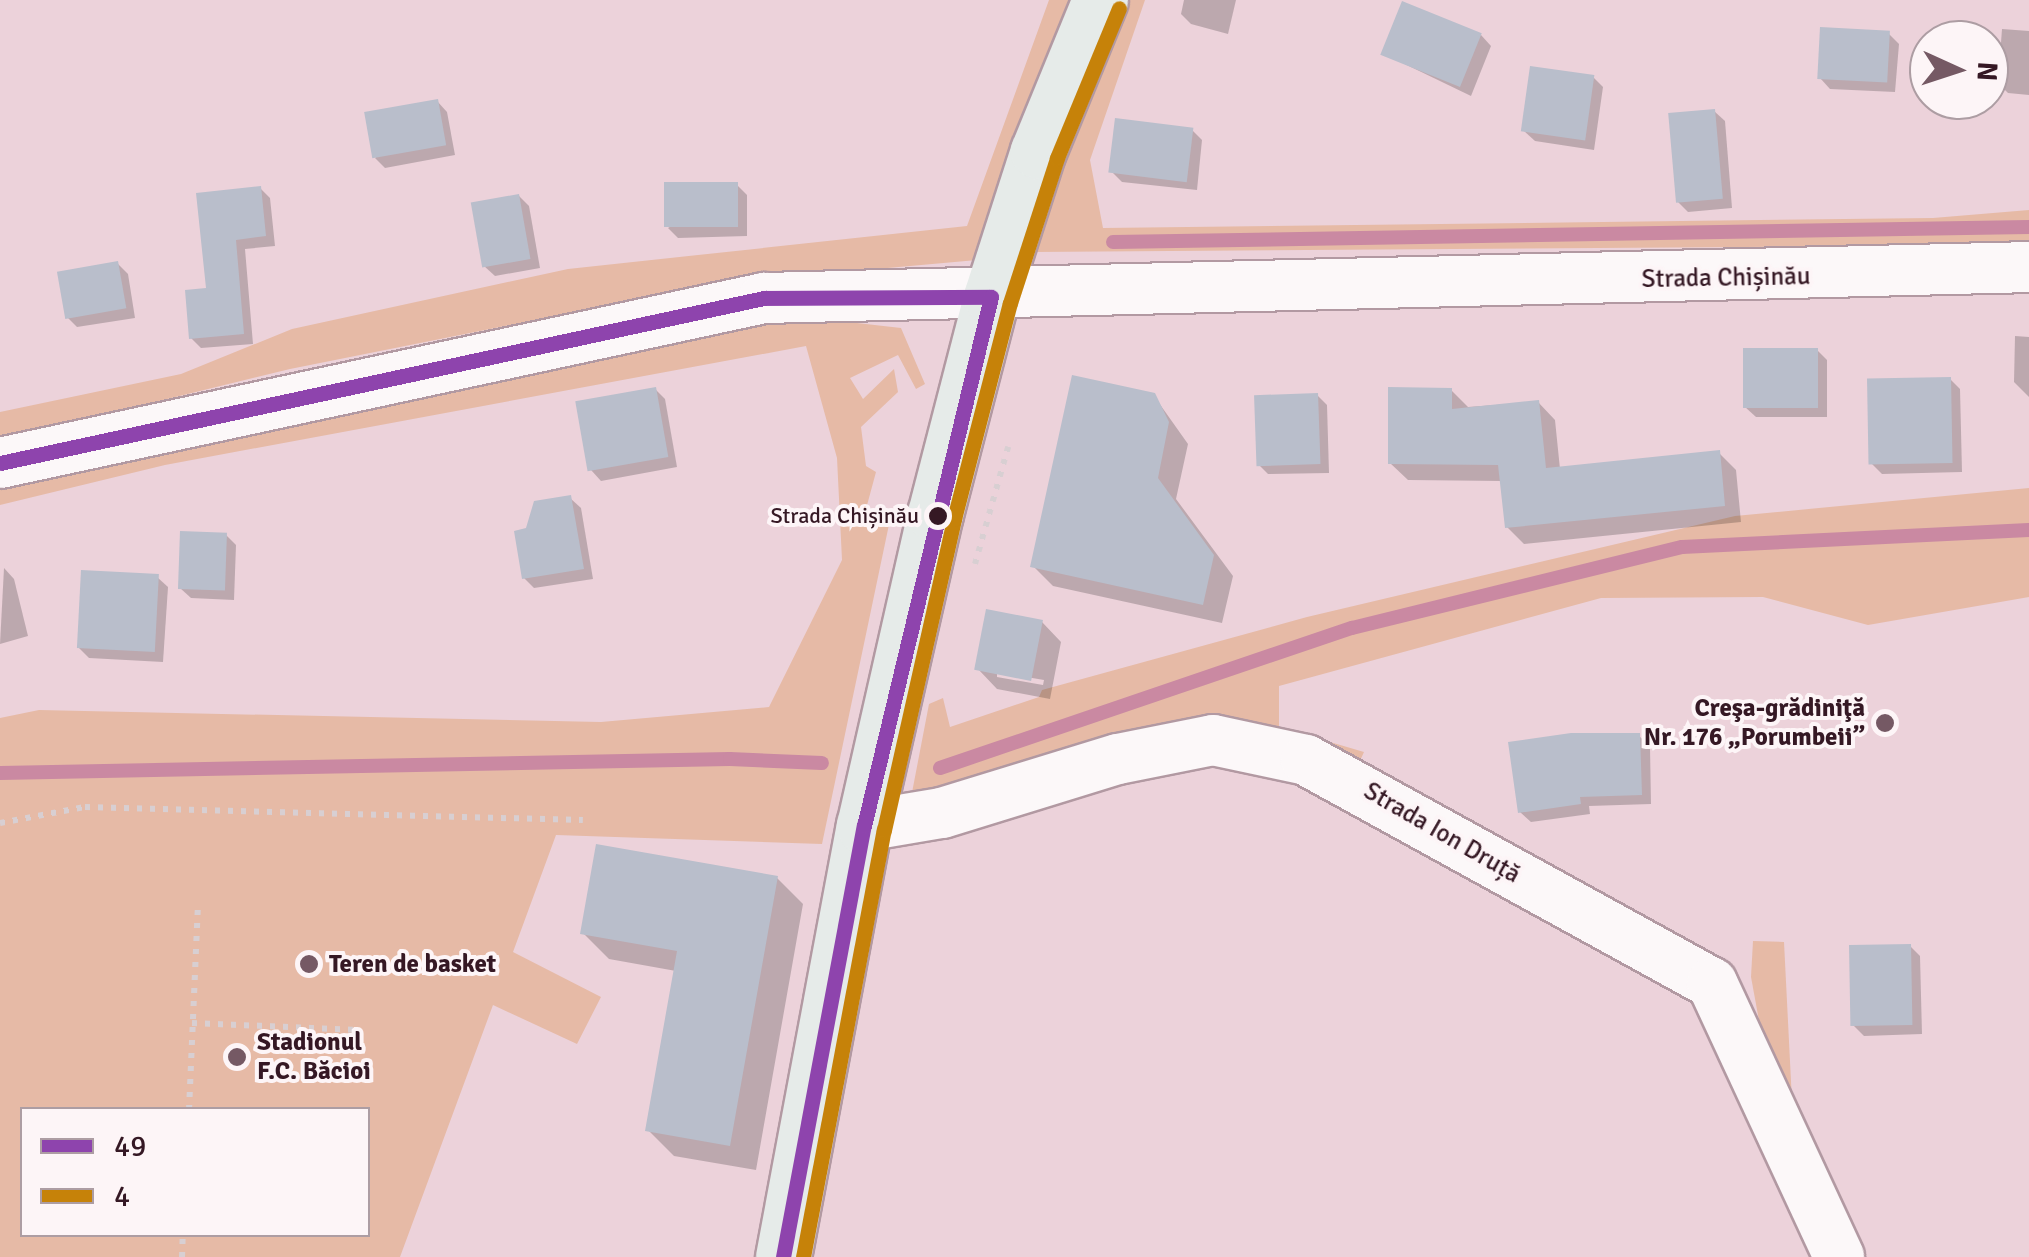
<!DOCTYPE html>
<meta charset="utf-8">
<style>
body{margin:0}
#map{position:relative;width:2029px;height:1257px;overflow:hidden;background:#ecd2da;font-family:Signika,sans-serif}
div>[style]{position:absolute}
.green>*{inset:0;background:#e6baa6}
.shadow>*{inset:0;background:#0003}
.stream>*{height:14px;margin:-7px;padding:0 7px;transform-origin:7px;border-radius:7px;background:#ca89a2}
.building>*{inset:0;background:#b9becb;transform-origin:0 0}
.path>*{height:6px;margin-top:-3px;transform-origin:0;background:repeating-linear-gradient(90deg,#d8cfd2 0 5px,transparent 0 13px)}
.roads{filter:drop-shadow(2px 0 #b299a2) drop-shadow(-2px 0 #b299a2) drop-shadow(0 2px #b299a2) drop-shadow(0 -2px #b299a2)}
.minor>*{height:50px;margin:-25px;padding:0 25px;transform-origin:25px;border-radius:25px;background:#fcf8f9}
.major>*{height:55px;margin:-27.5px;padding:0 27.5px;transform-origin:27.5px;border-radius:27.5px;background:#e6ebe9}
.bus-1>*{height:15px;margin:-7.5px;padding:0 7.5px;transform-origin:7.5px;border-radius:7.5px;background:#8e44ad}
.bus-2>*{height:15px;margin:-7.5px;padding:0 7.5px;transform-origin:7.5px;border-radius:7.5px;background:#c68209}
.dots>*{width:28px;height:28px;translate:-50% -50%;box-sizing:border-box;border:5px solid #fdf5f7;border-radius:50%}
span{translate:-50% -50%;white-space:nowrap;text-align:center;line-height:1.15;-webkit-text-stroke:8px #fdf5f7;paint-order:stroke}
.bus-label{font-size:22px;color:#351824}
.right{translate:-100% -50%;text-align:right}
.street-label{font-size:25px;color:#351824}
.poi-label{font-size:25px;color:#351824;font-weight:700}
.left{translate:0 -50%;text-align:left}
.legend{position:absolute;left:20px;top:1107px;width:350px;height:130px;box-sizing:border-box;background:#fdf5f7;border:2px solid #ad9da3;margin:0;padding:12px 18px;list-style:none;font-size:30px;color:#351824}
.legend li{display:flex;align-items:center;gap:20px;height:50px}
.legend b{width:50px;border:2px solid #ad9da3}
.north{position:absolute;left:1909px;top:20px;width:100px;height:100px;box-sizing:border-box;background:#fdf5f7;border:2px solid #ad9da3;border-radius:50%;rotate:93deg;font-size:28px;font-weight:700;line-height:40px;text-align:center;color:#351824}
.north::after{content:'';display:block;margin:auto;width:35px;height:45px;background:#755964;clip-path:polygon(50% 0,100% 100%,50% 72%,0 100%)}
</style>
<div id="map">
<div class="green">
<i style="clip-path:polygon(1049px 0,1080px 0,977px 260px,721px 283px,290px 369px,0 440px,0 412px,181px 374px,292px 329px,568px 269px,967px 226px)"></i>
<i style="clip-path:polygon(1119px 0,1145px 0,1090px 160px,1103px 228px,1933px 218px,2029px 210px,2029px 245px,1033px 252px,1069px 127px)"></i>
<i style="clip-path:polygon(evenodd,804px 317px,901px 328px,925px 384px,916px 389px,898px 355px,850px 378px,863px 399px,894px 369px,898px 392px,861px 427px,866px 466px,876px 472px,866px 509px,891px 515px,822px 844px,556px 835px,513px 952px,601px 997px,577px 1044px,493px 1005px,400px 1257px,0 1257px,0 718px,39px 710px,601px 722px,769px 707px,842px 560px,837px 458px,806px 346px,165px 465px,0 505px,0 490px,415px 388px,804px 317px,22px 1110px,368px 1110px,368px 1234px,22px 1234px,22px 1110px)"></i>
<i style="clip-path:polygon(2029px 488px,2029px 597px,1868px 625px,1763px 597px,1601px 598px,1279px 686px,1279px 727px,1364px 752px,1359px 763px,1264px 734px,910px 803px,929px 704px,943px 698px,950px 727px,1039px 697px,1042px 690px,1307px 617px,1735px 516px)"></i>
<i style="clip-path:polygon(1753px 941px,1784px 942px,1793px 1121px,1765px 1053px,1751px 977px)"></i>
</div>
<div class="shadow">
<i style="clip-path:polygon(1184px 0,1236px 0,1228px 34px,1191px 24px,1181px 14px)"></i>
<i style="clip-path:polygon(2002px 29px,2029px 31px,2029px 95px,2008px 93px,1998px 83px)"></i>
<i style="clip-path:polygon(1889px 34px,1899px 44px,1895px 92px,1830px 89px,1820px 78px)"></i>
<i style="clip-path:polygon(1481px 35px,1491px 46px,1471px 96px,1384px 54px)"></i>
<i style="clip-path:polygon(1593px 77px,1603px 87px,1594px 150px,1535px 141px,1524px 131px)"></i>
<i style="clip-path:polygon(437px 101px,447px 112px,455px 155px,385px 168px,375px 158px)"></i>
<i style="clip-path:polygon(1714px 111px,1725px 121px,1732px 208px,1688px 212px,1678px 202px)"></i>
<i style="clip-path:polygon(1192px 130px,1202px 140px,1197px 190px,1122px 182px,1112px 172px)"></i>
<i style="clip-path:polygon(737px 185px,747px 195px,747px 236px,678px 238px,668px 228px)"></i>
<i style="clip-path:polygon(260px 188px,270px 198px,275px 246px,245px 249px,253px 344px,201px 348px,191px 338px)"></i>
<i style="clip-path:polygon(519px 196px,529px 206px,540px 268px,495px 276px,484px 266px)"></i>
<i style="clip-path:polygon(118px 264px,128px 274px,135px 318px,77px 327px,67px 317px)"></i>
<i style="clip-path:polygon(2015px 336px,2029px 337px,2029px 397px,2014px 382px)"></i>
<i style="clip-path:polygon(1817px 350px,1827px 360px,1827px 417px,1756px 417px,1745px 407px)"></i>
<i style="clip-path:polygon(1950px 379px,1960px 389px,1962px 472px,1882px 474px,1872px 464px)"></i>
<i style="clip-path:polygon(655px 389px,665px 399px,677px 467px,601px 481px,591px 470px)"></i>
<i style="clip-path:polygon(1451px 390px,1468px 407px,1538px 402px,1555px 420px,1560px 469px,1719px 453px,1736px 470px,1741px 522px,1524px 544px,1507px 527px,1502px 481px,1408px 480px,1390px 463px)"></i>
<i style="clip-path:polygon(1317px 395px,1327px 405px,1329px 473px,1268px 474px,1258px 464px)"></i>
<i style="clip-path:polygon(1154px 396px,1188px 444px,1176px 499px,1233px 576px,1222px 623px,1053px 586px,1033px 566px)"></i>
<i style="clip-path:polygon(570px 498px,581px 508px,593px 579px,534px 588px,524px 578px,528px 531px)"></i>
<i style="clip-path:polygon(226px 535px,236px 545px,234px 600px,191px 598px,180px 588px)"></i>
<i style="clip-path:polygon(4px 568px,14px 579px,28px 636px,0 644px)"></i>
<i style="clip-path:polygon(157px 577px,168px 587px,163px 662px,89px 658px,78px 647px)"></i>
<i style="clip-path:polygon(evenodd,1042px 622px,1061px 642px,1050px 699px,997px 689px,978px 669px,1042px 622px,997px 672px,1044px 680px,1043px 685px,997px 677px,997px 672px)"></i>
<i style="clip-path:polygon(1639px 736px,1650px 746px,1651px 804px,1589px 806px,1590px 814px,1531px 822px,1520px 812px)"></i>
<i style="clip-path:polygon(777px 878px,803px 904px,756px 1170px,674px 1156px,648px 1130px,676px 971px,609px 959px,583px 933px)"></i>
<i style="clip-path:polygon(1910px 946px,1920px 956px,1922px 1034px,1864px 1036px,1853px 1025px)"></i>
</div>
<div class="stream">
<i style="left:1113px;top:242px;width:916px;rotate:-0.94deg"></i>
<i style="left:940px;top:768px;width:435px;rotate:-18.8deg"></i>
<i style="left:1352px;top:628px;width:340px;rotate:-13.8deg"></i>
<i style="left:1682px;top:547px;width:347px;rotate:-2.8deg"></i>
<i style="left:0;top:773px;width:730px;rotate:-1.1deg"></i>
<i style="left:730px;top:759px;width:92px;rotate:2.5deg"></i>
</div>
<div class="building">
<i style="left:1402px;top:1px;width:86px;height:58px;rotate:22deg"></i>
<i style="left:1820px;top:27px;width:70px;height:52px;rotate:3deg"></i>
<i style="left:1530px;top:66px;width:65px;height:66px;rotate:8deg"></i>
<i style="left:438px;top:99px;width:47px;height:75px;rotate:80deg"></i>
<i style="left:1715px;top:109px;width:90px;height:47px;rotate:85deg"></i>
<i style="left:1115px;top:118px;width:79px;height:55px;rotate:7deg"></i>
<i style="left:738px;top:182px;width:45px;height:74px;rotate:90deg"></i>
<i style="clip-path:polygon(261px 186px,266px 236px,236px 240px,244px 334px,189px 339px,185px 290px,206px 288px,196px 193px)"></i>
<i style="left:519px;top:194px;width:66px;height:49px;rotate:80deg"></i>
<i style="left:118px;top:261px;width:48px;height:62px;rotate:80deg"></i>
<i style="left:1743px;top:348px;width:75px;height:60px"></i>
<i style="clip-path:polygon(1072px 375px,1155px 393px,1169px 422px,1158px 478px,1214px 555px,1203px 605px,1030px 567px)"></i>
<i style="left:1951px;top:377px;width:86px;height:84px;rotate:89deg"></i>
<i style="left:656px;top:387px;width:71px;height:82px;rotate:80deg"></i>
<i style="clip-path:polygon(1388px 387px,1452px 388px,1452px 409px,1539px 400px,1546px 468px,1720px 450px,1725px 506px,1505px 528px,1498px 465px,1388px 464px)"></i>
<i style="left:1318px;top:393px;width:71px;height:64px;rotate:88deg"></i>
<i style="clip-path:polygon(571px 495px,584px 569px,522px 579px,514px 531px,526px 528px,534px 501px)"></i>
<i style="left:180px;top:531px;width:47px;height:58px;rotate:2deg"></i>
<i style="left:81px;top:570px;width:78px;height:78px;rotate:3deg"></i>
<i style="left:986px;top:609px;width:58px;height:62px;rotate:11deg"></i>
<i style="clip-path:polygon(1571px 733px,1640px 733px,1642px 795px,1580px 797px,1581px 804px,1518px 813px,1508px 742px)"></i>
<i style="clip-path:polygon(596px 844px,778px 876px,730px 1146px,645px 1131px,677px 951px,580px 934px)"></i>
<i style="left:1911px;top:944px;width:81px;height:62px;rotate:89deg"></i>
</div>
<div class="path">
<i style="left:975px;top:564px;width:122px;rotate:-74.2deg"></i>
<i style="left:0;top:823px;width:86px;rotate:-10.7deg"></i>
<i style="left:85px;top:807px;width:498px;rotate:1.5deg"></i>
<i style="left:192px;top:1023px;width:166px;rotate:2.4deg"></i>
<i style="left:189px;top:1110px;width:205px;rotate:-87.5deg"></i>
<i style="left:182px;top:1257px;width:23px;rotate:-88deg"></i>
</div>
<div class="roads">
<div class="minor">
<i style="left:0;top:463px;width:782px;rotate:-12.19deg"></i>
<i style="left:764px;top:298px;width:1265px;rotate:-1.4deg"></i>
<i style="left:864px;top:826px;width:79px;rotate:-9.5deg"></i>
<i style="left:942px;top:813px;width:184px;rotate:-17.1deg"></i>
<i style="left:1118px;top:759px;width:97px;rotate:-11.3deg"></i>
<i style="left:1213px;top:740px;width:95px;rotate:12.1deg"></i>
<i style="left:1306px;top:760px;width:463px;rotate:28.8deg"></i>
<i style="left:1712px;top:983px;width:302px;rotate:65.1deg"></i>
</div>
<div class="major">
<i style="left:783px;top:1257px;width:439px;rotate:-79.4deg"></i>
<i style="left:864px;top:826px;width:320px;rotate:-77.2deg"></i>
<i style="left:935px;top:514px;width:224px;rotate:-75.5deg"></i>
<i style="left:991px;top:297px;width:153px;rotate:-72.2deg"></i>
<i style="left:1038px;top:151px;width:163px;rotate:-67.7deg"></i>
</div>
</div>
<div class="bus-1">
<i style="left:0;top:463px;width:782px;rotate:-12.19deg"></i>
<i style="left:764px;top:298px;width:227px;rotate:-0.3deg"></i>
<i style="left:783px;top:1257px;width:439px;rotate:-79.4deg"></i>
<i style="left:864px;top:826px;width:544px;rotate:-76.5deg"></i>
</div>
<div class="bus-2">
<i style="left:803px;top:1257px;width:435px;rotate:-79.3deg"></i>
<i style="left:884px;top:830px;width:319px;rotate:-77.3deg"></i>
<i style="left:954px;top:519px;width:223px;rotate:-75.5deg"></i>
<i style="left:1010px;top:303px;width:152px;rotate:-72deg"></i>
<i style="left:1057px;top:158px;width:162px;rotate:-67.5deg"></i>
</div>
<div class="dots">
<i style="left:938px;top:516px;background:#351824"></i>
<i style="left:1885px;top:723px;background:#755964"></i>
<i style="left:309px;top:964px;background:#755964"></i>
<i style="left:237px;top:1057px;background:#755964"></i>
</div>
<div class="bus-label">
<span class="right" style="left:919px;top:516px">Strada Chișinău</span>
</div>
<div class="street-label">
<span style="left:1726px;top:278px;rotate:-1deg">Strada Chișinău</span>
<span style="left:1442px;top:833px;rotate:30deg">Strada Ion Druță</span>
</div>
<div class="poi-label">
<span class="right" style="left:1865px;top:723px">Creşa-grădiniţă<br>Nr. 176 „Porumbeii”</span>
<span class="left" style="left:329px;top:964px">Teren de basket</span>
<span class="left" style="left:257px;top:1057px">Stadionul<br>F.C. Băcioi</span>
</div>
<ul class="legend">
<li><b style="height:12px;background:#8e44ad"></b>49</li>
<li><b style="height:12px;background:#c68209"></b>4</li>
</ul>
<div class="north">N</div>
</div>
